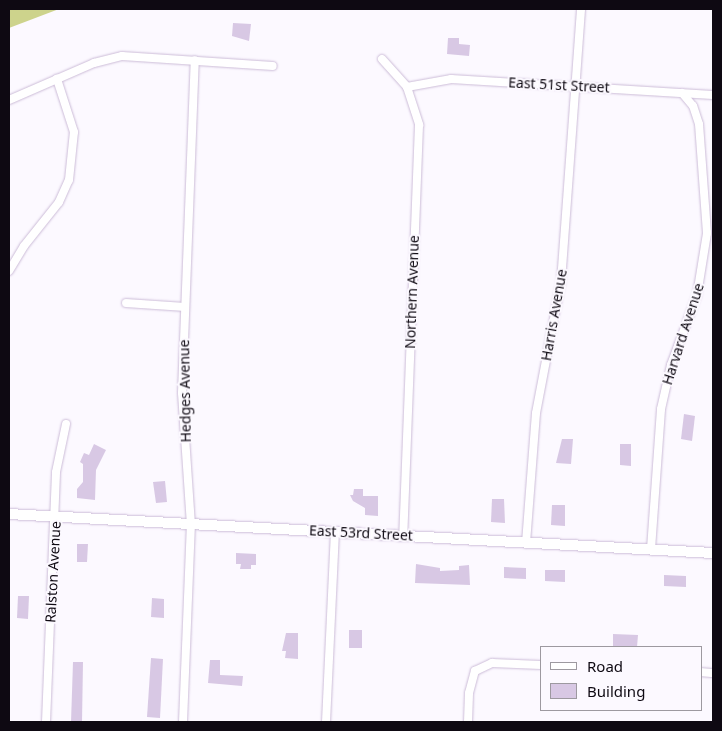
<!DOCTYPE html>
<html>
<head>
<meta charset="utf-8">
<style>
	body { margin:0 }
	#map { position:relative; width:722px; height:731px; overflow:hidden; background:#fcf9ff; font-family:"Noto Sans",sans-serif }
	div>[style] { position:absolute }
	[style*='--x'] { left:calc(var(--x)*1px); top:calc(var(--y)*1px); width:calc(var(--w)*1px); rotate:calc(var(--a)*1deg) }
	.green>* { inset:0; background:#cdd38c }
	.building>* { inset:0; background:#d8c8e4 }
	.roads { filter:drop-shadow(0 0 1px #ccbcd8) drop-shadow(0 0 1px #ccbcd8) }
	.street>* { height:8px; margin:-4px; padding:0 4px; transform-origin:4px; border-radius:4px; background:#fff }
	.secondary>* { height:10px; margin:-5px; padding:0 5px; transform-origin:5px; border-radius:5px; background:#fff }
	span { translate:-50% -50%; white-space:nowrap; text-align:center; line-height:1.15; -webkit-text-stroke:4px #fcf9ff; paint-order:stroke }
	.street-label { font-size:14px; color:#0e0912 }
	.frame { position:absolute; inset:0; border:10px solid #0e0912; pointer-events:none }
	.legend { position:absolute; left:540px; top:646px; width:162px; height:65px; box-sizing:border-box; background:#fcf9ff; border:1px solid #9d99a0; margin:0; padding:6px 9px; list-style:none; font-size:15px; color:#0e0912 }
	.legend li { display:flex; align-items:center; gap:10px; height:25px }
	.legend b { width:25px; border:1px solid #9d99a0 }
</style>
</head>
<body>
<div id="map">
	<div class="green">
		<i style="clip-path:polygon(9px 9px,59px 9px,9px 28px)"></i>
	</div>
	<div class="building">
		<i style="clip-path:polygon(233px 23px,251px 24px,249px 41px,232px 36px)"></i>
		<i style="clip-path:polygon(448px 38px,459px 38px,459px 44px,470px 45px,469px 56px,447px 54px)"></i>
		<i style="clip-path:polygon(684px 414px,695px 416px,692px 441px,681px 439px)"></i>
		<i style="clip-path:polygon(562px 439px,573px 439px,571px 464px,556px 463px)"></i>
		<i style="clip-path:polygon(94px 444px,106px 450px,96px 470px,95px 500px,77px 498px,77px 489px,83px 482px,83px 464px,80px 462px,84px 453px,89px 455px)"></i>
		<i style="clip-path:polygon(620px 444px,631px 444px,631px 466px,620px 465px)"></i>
		<i style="clip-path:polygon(165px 481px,167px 502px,156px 503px,153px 482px)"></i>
		<i style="clip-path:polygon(354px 489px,363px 489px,363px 496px,378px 496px,378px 516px,365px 515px,365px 508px,353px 501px,350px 495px,353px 495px)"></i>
		<i style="clip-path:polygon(492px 499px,504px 499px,505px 523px,491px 522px)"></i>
		<i style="clip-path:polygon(552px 505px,565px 505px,565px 526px,551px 525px)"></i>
		<i style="clip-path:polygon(77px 544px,88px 544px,87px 562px,77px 562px)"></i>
		<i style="clip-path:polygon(236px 553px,256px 554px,256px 565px,251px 565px,251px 569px,240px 569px,241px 564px,236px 564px)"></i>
		<i style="clip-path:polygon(416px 564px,440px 568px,440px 571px,459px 570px,459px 566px,469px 565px,470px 585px,415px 583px)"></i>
		<i style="clip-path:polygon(504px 567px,526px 568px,526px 579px,504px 578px)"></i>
		<i style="clip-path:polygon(545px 570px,565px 570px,565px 582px,545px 581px)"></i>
		<i style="clip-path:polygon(664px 575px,686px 576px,686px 587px,664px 586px)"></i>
		<i style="clip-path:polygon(18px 596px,29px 596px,28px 619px,17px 618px)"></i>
		<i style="clip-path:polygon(152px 598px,164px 599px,164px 618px,151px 617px)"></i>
		<i style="clip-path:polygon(349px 630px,362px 630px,362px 648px,349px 648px)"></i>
		<i style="clip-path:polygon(286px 633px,298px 633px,298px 659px,285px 658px,286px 651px,282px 651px)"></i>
		<i style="clip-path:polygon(613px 634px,638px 635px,637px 647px,613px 646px)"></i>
		<i style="clip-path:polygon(151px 658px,163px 659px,160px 718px,147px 717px)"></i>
		<i style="clip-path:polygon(210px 660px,220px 660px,220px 675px,243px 676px,242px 686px,208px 683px)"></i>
		<i style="clip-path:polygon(73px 662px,83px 662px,82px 722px,71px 722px)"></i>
	</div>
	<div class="roads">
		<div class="street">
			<i style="--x:382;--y:59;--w:38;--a:48"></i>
			<i style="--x:407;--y:87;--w:40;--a:72"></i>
			<i style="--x:419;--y:125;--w:411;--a:92.2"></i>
			<i style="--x:407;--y:87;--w:45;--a:-10.3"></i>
			<i style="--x:451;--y:79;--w:262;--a:3.5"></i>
			<i style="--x:9;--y:100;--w:93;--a:-23.5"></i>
			<i style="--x:94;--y:63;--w:29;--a:-14"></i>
			<i style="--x:122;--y:56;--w:151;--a:3.8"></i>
			<i style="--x:9;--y:271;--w:29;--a:-59"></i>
			<i style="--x:24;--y:246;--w:56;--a:-51.5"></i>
			<i style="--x:59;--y:202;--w:24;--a:-66"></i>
			<i style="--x:69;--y:180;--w:48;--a:-84.1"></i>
			<i style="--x:74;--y:132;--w:56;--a:-107.8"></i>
			<i style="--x:126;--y:303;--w:59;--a:3.9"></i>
			<i style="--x:526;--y:543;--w:130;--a:-85.6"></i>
			<i style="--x:536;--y:413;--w:133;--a:-79.2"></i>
			<i style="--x:561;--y:282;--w:274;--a:-85.8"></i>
			<i style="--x:651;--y:549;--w:140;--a:-85.9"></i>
			<i style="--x:661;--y:409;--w:45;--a:-77.2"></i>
			<i style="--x:671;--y:365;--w:75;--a:-69.6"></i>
			<i style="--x:697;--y:295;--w:63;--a:-80.8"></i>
			<i style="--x:707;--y:233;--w:109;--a:-94.2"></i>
			<i style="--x:699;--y:124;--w:19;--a:-108"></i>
			<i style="--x:693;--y:106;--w:17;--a:-130"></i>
			<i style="--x:701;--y:672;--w:12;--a:5"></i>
			<i style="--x:46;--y:722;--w:250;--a:-87.7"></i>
			<i style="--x:56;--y:472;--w:49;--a:-78.2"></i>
			<i style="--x:183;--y:722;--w:197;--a:-87.7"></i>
			<i style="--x:191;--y:525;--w:132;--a:-93.9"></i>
			<i style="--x:182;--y:393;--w:333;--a:-87.8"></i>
			<i style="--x:326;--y:722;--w:190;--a:-87.3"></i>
			<i style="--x:468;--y:722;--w:29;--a:-88"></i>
			<i style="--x:469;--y:693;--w:23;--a:-75"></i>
			<i style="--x:475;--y:671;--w:19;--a:-25"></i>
			<i style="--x:492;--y:663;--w:49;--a:2.3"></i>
		</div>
		<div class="secondary">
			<i style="--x:9;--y:514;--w:705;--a:3.17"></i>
		</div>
	</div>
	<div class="street-label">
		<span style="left:559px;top:85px;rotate:3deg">East 51st Street</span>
		<span style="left:412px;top:292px;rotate:-88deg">Northern Avenue</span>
		<span style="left:554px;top:315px;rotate:-80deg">Harris Avenue</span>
		<span style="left:683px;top:334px;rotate:-72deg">Harvard Avenue</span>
		<span style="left:185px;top:391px;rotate:-91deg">Hedges Avenue</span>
		<span style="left:361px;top:533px;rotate:3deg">East 53rd Street</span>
		<span style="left:53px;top:572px;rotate:-87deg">Ralston Avenue</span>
	</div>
	<div class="frame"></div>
	<ul class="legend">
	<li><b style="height:6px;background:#fff"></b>Road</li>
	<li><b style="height:14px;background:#d8c8e4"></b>Building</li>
	</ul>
</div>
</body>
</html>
